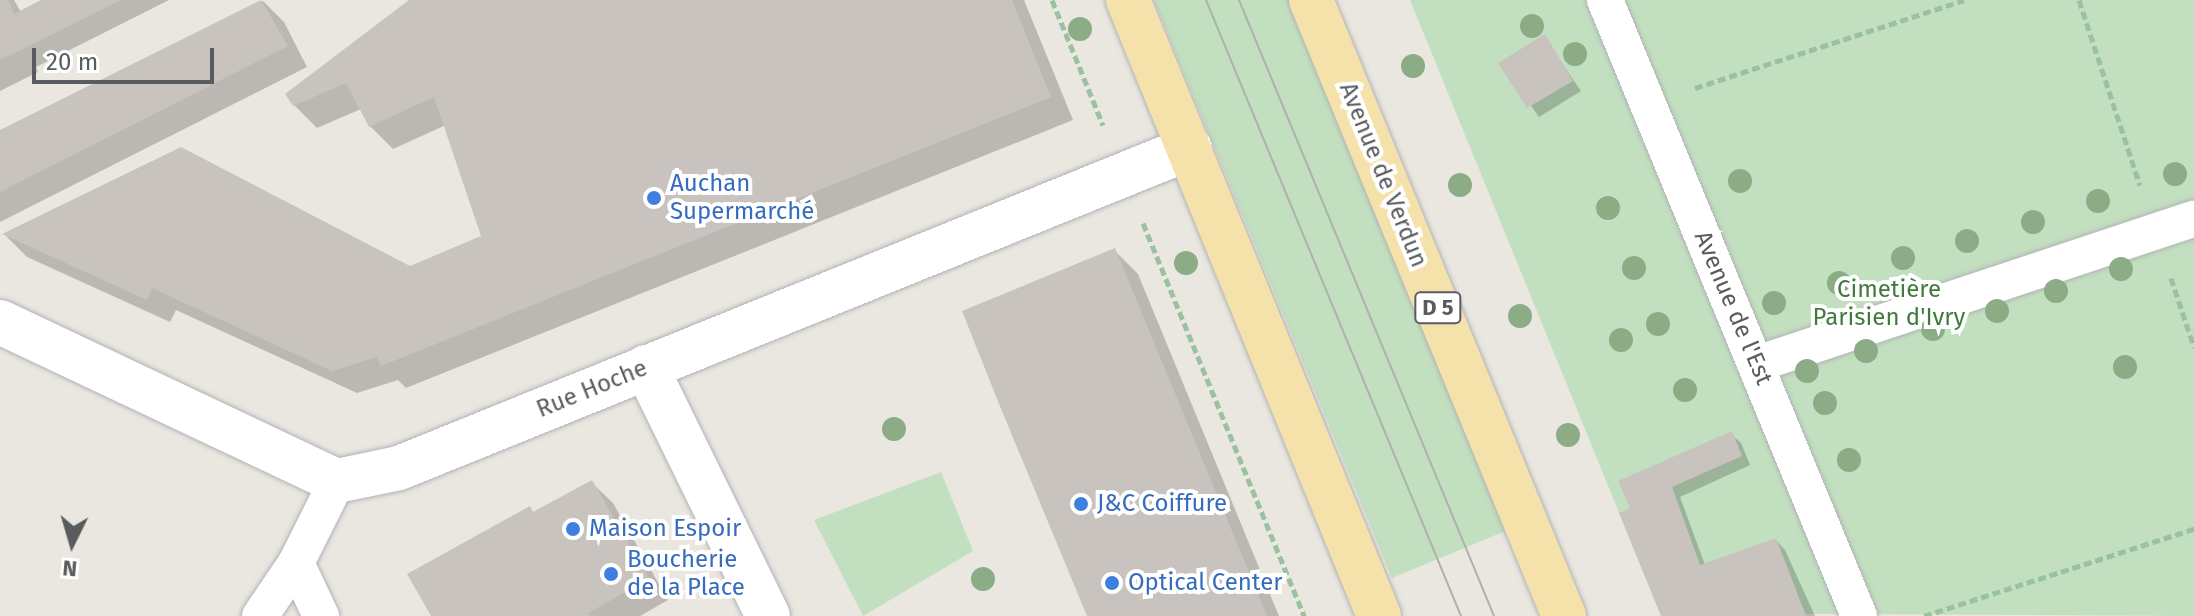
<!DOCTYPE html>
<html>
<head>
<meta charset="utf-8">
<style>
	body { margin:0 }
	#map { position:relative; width:2194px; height:616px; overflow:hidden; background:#eae7e0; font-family:"Fira Sans",sans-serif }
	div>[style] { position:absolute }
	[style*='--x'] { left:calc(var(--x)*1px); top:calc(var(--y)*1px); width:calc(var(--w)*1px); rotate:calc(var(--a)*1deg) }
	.green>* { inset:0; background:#c2e0bf }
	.shadow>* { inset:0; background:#0003 }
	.building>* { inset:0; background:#c8c3bf }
	.path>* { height:5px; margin-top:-2.5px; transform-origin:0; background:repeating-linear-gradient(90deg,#9ac2a1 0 8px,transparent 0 12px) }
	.roads { filter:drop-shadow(0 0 2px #b1b3b7) drop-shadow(0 0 2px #b1b3b7) }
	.lane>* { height:36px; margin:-18px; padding:0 18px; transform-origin:18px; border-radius:18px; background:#fff }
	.street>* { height:44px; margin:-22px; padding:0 22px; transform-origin:22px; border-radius:22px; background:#fff }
	.primary>* { height:44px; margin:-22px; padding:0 22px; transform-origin:22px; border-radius:22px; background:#f5e1aa }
	.tram>* { height:2px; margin:-1px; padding:0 1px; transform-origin:1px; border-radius:1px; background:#afb0b0 }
	.trees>* { width:24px; height:24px; margin:-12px; border-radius:50%; background:#8cac86 }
	.dots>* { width:22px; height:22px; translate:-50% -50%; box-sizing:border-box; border:4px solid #fff; border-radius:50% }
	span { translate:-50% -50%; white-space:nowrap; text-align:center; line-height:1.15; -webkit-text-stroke:8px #fff; paint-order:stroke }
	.shield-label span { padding:2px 6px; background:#fff; border:2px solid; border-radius:6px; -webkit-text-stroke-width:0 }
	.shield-label { font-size:22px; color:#595c5f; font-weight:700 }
	.street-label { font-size:24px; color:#595c5f }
	.shop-label { font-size:24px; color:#366cbe }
	.left { translate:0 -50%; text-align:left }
	.park-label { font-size:24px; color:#407b3c }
	.north { position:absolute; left:32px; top:504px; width:80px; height:80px; -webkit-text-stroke:6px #fff; paint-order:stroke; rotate:185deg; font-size:22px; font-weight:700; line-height:32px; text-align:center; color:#595c5f }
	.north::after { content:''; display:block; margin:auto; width:28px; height:36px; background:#595c5f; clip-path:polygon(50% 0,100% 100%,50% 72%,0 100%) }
	.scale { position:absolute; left:32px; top:48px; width:182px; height:36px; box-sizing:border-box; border:4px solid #595c5f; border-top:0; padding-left:10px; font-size:24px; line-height:28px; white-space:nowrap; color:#595c5f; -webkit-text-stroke:6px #fff; paint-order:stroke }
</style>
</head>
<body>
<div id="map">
	<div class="green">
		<i style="clip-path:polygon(1154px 0,1292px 0,1510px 529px,1392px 578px)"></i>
		<i style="clip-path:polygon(1410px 0,2194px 0,2194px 616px,1660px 613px)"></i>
		<i style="clip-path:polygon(941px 472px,973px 551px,863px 616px,814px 520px)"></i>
	</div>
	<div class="shadow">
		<i style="clip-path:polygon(0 0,14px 0,21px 12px,45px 0,169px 0,36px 67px,38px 72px,0 91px)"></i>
		<i style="clip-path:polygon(413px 0,1024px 0,1073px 120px,406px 388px,398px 380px,357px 393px,176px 310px,170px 322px,27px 257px,5px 235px,410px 268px,483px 238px,446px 125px,393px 149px,370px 126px,361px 109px,317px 128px,294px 105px)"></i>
		<i style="clip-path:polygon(263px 1px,284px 22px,307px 67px,0 222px,0 132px)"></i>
		<i style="clip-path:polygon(1544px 37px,1581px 91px,1539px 117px,1501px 64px)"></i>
		<i style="clip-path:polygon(1115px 251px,1138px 274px,1279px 616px,1089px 616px)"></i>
		<i style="clip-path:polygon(1731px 434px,1741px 443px,1750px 465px,1680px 497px,1705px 565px,1776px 540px,1785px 550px,1815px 616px,1663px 616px,1633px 509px)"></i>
		<i style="clip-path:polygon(592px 483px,613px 503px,668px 600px,640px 616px,434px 616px,534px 514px)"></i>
	</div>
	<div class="building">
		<i style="clip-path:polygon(0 0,8px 0,14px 14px,41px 0,121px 0,0 60px)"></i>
		<i style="clip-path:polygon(261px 0,288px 46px,0 192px,0 130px)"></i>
		<i style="clip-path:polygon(409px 0,1012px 0,1051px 97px,381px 366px,377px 357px,332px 371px,152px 288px,147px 300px,2px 234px,181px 147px,410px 266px,481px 236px,434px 97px,369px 127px,346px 83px,293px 106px,285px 94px)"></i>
		<i style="clip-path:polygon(1545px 34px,1573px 81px,1527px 108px,1498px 63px)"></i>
		<i style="clip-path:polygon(1115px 248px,1267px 616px,1087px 616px,997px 399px,962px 311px)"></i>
		<i style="clip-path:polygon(1732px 431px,1742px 456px,1672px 487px,1700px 565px,1776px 538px,1806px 616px,1661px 616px,1619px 513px,1630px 508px,1618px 481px)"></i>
		<i style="clip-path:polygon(592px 480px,649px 579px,588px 613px,590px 616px,431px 616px,407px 574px,530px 506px,533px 512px)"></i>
	</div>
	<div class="path">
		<i style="--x:1052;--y:0;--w:135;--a:67.8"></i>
		<i style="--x:2079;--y:0;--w:195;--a:71.8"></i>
		<i style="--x:1695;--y:88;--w:283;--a:-18.1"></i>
		<i style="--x:1143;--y:223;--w:425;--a:67.7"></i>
		<i style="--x:2171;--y:278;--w:73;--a:71.6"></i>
		<i style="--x:1924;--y:616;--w:284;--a:-17.9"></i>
	</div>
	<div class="roads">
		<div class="lane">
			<i style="--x:1605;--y:0;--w:666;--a:67.59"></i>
			<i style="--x:1757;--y:364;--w:460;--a:-18.4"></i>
			<i style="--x:296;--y:563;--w:59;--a:64.7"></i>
			<i style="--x:260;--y:616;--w:64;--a:-55.8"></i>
			<i style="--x:296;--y:563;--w:92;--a:-63.4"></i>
		</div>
		<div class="street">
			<i style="--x:0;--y:322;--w:373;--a:25.3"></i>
			<i style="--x:337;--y:481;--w:63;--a:-11.8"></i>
			<i style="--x:399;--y:468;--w:853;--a:-22.03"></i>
			<i style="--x:646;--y:367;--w:277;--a:63.9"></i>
		</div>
		<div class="primary">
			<i style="--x:1128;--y:0;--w:665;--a:67.83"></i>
			<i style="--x:1311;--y:0;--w:666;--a:67.67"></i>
		</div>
	</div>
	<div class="tram">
		<i style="--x:1206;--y:0;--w:667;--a:67.51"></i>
		<i style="--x:1239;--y:0;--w:667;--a:67.51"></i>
	</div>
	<div class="trees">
		<i style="left:1532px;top:26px"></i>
		<i style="left:1080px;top:29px"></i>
		<i style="left:1575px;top:54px"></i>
		<i style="left:1413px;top:66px"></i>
		<i style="left:2175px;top:174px"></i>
		<i style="left:1740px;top:181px"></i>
		<i style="left:1460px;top:185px"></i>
		<i style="left:2098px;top:201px"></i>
		<i style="left:1608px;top:208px"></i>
		<i style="left:2033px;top:222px"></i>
		<i style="left:1967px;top:241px"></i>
		<i style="left:1903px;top:258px"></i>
		<i style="left:1186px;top:263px"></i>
		<i style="left:1634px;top:268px"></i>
		<i style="left:2121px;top:269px"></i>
		<i style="left:1839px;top:283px"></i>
		<i style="left:2056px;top:291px"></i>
		<i style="left:1774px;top:303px"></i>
		<i style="left:1997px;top:311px"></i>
		<i style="left:1520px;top:316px"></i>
		<i style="left:1658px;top:324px"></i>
		<i style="left:1933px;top:329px"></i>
		<i style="left:1621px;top:340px"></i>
		<i style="left:1866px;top:351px"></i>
		<i style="left:2125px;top:367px"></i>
		<i style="left:1807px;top:371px"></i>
		<i style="left:1685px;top:390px"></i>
		<i style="left:1825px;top:403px"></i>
		<i style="left:894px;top:429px"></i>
		<i style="left:1568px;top:435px"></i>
		<i style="left:1849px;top:460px"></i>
		<i style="left:983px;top:579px"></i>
	</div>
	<div class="dots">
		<i style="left:654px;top:198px;background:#3f7fe0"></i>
		<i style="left:1081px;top:504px;background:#3f7fe0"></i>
		<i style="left:573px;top:529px;background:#3f7fe0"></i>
		<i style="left:611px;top:574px;background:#3f7fe0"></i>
		<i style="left:1112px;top:583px;background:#3f7fe0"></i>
	</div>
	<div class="shield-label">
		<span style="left:1438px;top:308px">D 5</span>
	</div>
	<div class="street-label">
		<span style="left:1383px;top:175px;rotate:68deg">Avenue de Verdun</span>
		<span style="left:1733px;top:308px;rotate:67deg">Avenue de l'Est</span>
		<span style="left:592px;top:389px;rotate:-22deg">Rue Hoche</span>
	</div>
	<div class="shop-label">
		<span class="left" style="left:670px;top:198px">Auchan<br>Supermarché</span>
		<span class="left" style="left:1097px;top:504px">J&amp;C Coiffure</span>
		<span class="left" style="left:589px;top:529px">Maison Espoir</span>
		<span class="left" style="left:627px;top:574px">Boucherie<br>de la Place</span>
		<span class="left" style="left:1128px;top:583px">Optical Center</span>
	</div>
	<div class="park-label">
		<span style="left:1889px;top:304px">Cimetière<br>Parisien d'Ivry</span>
	</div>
	<div class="north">N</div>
	<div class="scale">20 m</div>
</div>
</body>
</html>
